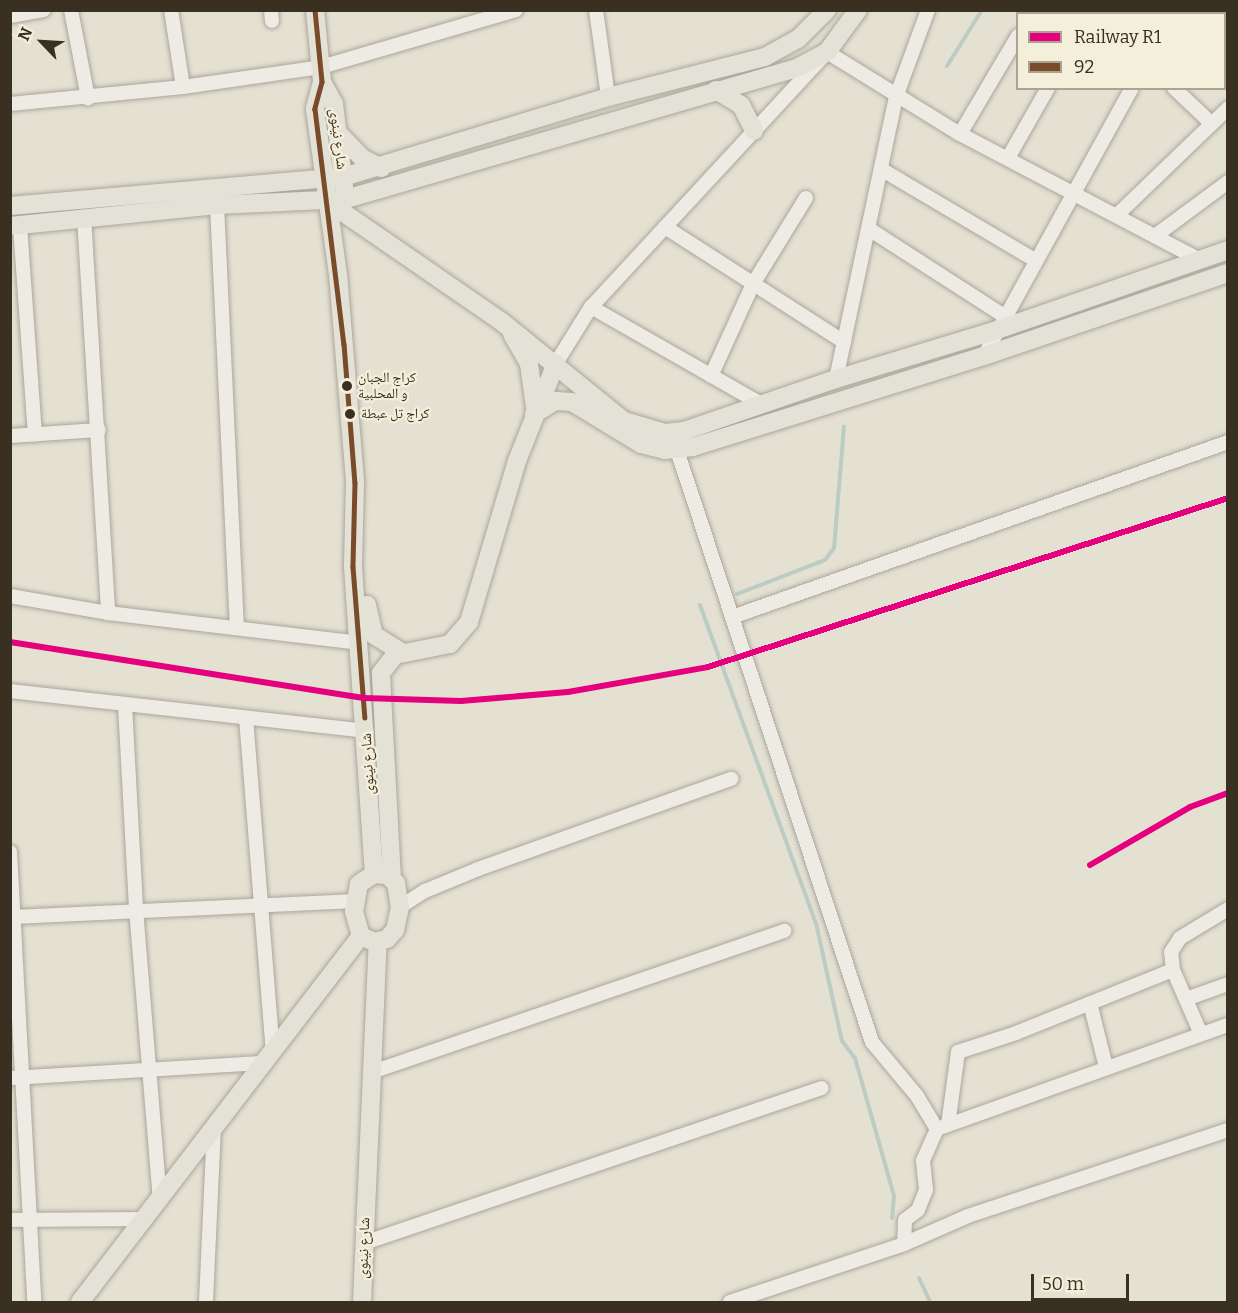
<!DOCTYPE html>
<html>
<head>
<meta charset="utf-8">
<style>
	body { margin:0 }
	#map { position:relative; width:1238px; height:1313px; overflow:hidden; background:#e4e1d3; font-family:Bitter,"Noto Naskh Arabic",serif }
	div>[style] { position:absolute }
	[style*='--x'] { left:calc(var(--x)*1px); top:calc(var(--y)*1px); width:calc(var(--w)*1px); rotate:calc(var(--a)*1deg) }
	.stream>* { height:4px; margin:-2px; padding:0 2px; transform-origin:2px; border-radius:2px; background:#bccbc4 }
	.roads { filter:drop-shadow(0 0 2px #aaa69b) drop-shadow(0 0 2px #aaa69b) }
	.minor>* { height:14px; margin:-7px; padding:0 7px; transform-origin:7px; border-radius:7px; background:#edebe3 }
	.major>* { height:18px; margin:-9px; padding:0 9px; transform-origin:9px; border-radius:9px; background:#e4e2d6 }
	.bus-1>* { height:4.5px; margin:-2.25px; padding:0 2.25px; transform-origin:2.25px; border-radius:2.25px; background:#7a4b2a }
	.rail-1>* { height:6px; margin:-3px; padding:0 3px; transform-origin:3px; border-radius:3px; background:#e5007d }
	.dots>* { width:16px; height:16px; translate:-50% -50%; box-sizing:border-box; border:3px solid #f4efda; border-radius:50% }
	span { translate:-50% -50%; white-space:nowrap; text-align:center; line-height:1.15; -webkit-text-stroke:4.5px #f4efda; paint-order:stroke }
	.bus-label { font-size:14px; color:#3a3022 }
	.left { translate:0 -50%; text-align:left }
	.street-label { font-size:15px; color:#3a3022 }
	.frame { position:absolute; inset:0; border:12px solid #3a3022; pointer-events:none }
	.legend { position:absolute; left:1016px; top:12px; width:210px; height:78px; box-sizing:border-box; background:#f4efda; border:2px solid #aaa390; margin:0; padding:8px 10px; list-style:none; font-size:18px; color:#3a3022 }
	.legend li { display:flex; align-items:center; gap:12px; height:30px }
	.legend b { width:30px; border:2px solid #aaa390 }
	.north { position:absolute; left:12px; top:12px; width:60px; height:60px; -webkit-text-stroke:4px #f4efda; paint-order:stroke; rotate:295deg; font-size:16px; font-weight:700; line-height:24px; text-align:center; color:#3a3022 }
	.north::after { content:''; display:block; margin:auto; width:21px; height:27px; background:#3a3022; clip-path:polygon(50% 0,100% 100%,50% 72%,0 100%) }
	.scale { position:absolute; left:1031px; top:1274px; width:98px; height:27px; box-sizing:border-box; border:3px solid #3a3022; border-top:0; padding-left:8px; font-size:18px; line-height:21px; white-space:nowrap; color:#3a3022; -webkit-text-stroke:4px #f4efda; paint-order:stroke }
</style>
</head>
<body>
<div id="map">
	<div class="stream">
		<i style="--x:947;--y:66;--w:66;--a:-58"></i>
		<i style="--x:737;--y:594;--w:94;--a:-21.1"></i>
		<i style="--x:825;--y:560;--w:15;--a:-53"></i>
		<i style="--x:834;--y:548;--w:122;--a:-85.3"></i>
		<i style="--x:700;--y:605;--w:338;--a:70"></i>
		<i style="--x:816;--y:923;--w:121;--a:77.6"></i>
		<i style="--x:842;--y:1041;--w:21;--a:53"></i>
		<i style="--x:855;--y:1058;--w:143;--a:74.2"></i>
		<i style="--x:894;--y:1196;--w:22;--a:95"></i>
		<i style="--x:919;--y:1278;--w:26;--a:65"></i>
	</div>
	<div class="roads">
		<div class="minor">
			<i style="--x:71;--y:10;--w:90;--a:79.1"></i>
			<i style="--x:171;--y:10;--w:78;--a:81.1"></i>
			<i style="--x:271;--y:10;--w:11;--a:85"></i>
			<i style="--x:596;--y:10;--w:88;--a:82.1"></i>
			<i style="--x:1162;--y:10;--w:5;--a:53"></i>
			<i style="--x:1031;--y:14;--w:4;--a:-63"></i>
			<i style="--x:1090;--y:14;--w:4;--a:-63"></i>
			<i style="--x:10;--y:16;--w:34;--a:-10"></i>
			<i style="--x:1174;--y:88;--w:51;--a:43.4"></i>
			<i style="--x:10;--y:104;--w:174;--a:-5.6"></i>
			<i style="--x:183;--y:87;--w:139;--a:-8.2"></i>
			<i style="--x:321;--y:67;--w:203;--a:-16.3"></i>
			<i style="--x:960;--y:134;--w:114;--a:-59.4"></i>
			<i style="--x:1008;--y:158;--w:81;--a:-60.3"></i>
			<i style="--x:881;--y:169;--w:179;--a:30.6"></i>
			<i style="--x:217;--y:205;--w:422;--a:87.3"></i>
			<i style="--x:1117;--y:215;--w:154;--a:-43.9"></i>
			<i style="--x:84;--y:217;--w:397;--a:86.5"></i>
			<i style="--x:20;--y:226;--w:209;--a:85.9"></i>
			<i style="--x:665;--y:227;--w:213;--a:32.7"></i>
			<i style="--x:869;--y:229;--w:161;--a:32.8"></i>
			<i style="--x:1155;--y:236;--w:91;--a:-36.5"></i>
			<i style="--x:591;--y:307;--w:198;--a:29.7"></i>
			<i style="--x:984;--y:356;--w:306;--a:-61.1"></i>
			<i style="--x:556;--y:363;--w:66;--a:-58"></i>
			<i style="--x:591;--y:307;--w:347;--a:-47.2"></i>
			<i style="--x:827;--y:52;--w:156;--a:31.7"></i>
			<i style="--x:960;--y:134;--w:271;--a:27.7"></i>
			<i style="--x:711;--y:376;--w:101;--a:-65.5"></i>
			<i style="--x:753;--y:284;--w:101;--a:-58.4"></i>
			<i style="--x:836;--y:379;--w:288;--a:-78"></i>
			<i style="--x:896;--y:97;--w:93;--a:-69.8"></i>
			<i style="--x:10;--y:436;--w:89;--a:-3.9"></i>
			<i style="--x:677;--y:450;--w:623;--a:71.77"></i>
			<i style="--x:872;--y:1042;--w:70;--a:50.2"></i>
			<i style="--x:917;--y:1096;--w:39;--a:59"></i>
			<i style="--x:937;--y:1129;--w:35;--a:114"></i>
			<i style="--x:923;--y:1161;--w:29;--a:84"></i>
			<i style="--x:926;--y:1190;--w:22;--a:112"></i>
			<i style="--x:918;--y:1210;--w:16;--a:142"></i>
			<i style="--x:905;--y:1220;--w:24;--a:92"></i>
			<i style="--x:10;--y:596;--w:99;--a:9.8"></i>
			<i style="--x:108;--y:613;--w:254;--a:6.8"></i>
			<i style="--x:732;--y:617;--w:526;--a:-19.43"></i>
			<i style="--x:10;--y:691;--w:359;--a:6.4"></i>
			<i style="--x:125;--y:705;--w:204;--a:86.9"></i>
			<i style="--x:136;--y:909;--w:290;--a:85.3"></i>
			<i style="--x:246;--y:718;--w:333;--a:85.4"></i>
			<i style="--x:10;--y:852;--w:451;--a:86.9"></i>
			<i style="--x:400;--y:907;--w:30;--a:-33"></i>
			<i style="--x:425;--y:891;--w:57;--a:-22.5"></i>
			<i style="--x:478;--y:869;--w:269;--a:-19.6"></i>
			<i style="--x:15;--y:917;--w:340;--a:-2.7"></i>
			<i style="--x:1186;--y:999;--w:45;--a:-19.7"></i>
			<i style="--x:1090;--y:1003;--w:66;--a:76"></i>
			<i style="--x:1201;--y:1034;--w:70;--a:-113.6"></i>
			<i style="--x:1173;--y:970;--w:18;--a:-96"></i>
			<i style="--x:1171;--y:952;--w:17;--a:-57"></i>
			<i style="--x:1180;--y:938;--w:56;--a:-31.1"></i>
			<i style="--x:372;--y:1072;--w:436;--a:-18.9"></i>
			<i style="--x:10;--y:1078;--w:253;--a:-3.4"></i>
			<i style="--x:948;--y:1125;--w:74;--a:-82.2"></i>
			<i style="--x:958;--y:1052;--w:61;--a:-18.1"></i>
			<i style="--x:1016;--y:1033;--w:169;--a:-21.9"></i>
			<i style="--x:937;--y:1129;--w:309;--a:-19.7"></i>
			<i style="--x:10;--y:1220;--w:133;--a:-0.4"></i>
			<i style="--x:364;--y:1243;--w:483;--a:-18.7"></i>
			<i style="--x:206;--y:1302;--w:175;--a:-87.4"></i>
			<i style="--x:730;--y:1302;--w:183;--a:-18.4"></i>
			<i style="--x:904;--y:1244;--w:70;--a:-23.6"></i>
			<i style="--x:968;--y:1216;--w:274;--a:-18.3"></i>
		</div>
		<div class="major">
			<i style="--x:315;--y:10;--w:72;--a:84.4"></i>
			<i style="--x:322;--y:82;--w:28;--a:105"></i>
			<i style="--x:315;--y:109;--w:167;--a:82.1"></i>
			<i style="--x:338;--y:274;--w:210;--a:85.3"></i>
			<i style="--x:355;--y:483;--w:84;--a:91.4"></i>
			<i style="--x:353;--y:567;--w:308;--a:86.1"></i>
			<i style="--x:322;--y:82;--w:25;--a:61"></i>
			<i style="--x:334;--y:104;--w:84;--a:83.1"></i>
			<i style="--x:716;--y:90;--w:29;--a:31"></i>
			<i style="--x:741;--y:105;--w:29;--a:63"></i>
			<i style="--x:339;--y:134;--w:33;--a:46"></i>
			<i style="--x:362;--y:158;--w:22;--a:27"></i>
			<i style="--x:328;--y:202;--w:211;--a:34.6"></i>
			<i style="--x:502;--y:322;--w:157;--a:39.1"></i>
			<i style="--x:624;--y:421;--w:43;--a:16.3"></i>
			<i style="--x:665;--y:433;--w:19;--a:-6"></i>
			<i style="--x:684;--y:431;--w:161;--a:-18.9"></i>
			<i style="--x:836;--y:379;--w:168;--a:-16.9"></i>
			<i style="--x:997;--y:330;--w:244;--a:-19.1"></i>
			<i style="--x:10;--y:206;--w:334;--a:-5"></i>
			<i style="--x:343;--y:177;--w:277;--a:-16.8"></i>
			<i style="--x:608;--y:97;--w:162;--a:-14.3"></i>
			<i style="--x:765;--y:57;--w:38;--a:-29"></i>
			<i style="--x:798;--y:39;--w:41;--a:-45"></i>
			<i style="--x:10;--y:226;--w:208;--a:-5.8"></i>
			<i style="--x:217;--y:205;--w:129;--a:-2.7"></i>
			<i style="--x:346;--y:199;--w:470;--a:-16.2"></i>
			<i style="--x:797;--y:68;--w:34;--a:-28"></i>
			<i style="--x:827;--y:52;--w:52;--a:-53.6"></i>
			<i style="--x:512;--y:334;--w:34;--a:60"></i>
			<i style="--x:529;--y:364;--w:43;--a:82.1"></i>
			<i style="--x:534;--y:414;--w:25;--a:-32"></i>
			<i style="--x:555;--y:401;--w:17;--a:3"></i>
			<i style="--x:572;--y:402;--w:81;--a:31.3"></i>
			<i style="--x:641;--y:444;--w:25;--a:14"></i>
			<i style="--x:665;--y:450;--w:28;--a:-6"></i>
			<i style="--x:693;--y:447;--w:305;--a:-17.4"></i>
			<i style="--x:984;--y:356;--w:258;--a:-18.8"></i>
			<i style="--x:367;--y:605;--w:31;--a:77"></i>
			<i style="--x:374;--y:635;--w:34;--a:32"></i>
			<i style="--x:374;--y:874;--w:13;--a:4"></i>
			<i style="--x:387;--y:875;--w:12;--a:42"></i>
			<i style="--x:396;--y:883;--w:24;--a:81"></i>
			<i style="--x:400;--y:907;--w:24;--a:102"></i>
			<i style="--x:395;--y:930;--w:12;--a:132"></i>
			<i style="--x:387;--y:939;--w:13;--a:167"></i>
			<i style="--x:374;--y:942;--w:14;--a:-155"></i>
			<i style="--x:361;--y:936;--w:25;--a:-106"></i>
			<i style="--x:354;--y:912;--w:28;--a:-80"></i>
			<i style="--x:359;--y:884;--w:18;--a:-34"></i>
			<i style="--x:392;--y:879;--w:206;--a:-93.1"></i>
			<i style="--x:381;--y:673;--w:23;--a:-52"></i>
			<i style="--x:395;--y:655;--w:56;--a:-11.3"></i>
			<i style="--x:450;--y:644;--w:29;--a:-49"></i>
			<i style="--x:469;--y:622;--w:168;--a:-73.4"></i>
			<i style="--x:517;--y:461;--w:105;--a:-68.3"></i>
			<i style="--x:80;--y:1302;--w:461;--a:-52.5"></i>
			<i style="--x:362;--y:1302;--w:360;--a:-87.5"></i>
		</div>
	</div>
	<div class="bus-1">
		<i style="--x:315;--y:10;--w:72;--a:84.4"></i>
		<i style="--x:322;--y:82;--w:28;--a:105"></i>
		<i style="--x:315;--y:109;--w:237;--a:83"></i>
		<i style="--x:344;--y:344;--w:139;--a:85.5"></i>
		<i style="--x:355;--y:483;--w:84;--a:91.4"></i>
		<i style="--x:353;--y:567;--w:151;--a:85.5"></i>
	</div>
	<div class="rail-1">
		<i style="--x:10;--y:642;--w:358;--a:9"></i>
		<i style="--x:364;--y:698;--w:97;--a:1.8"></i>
		<i style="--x:461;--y:701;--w:107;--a:-4.8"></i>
		<i style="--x:568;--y:692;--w:142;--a:-10.1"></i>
		<i style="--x:708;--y:667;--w:547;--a:-18"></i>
		<i style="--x:1090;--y:865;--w:116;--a:-30.1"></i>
		<i style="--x:1190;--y:807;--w:40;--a:-20.2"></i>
	</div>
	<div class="dots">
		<i style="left:347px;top:386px;background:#3a3022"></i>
		<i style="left:350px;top:414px;background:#3a3022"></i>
	</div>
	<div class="bus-label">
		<span class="left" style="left:358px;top:386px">كراج الجبان<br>و المحلبية</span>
		<span class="left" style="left:361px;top:414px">كراج تل عبطة</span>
	</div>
	<div class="street-label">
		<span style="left:338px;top:139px;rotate:83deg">شارع نينوى</span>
		<span style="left:368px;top:764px;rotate:-93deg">شارع نينوى</span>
		<span style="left:364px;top:1248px;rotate:-88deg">شارع نينوى</span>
	</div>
	<div class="frame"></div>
	<ul class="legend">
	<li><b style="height:8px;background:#e5007d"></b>Railway R1</li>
	<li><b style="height:8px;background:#7a4b2a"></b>92</li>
	</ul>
	<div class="north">N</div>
	<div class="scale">50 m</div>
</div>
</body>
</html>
